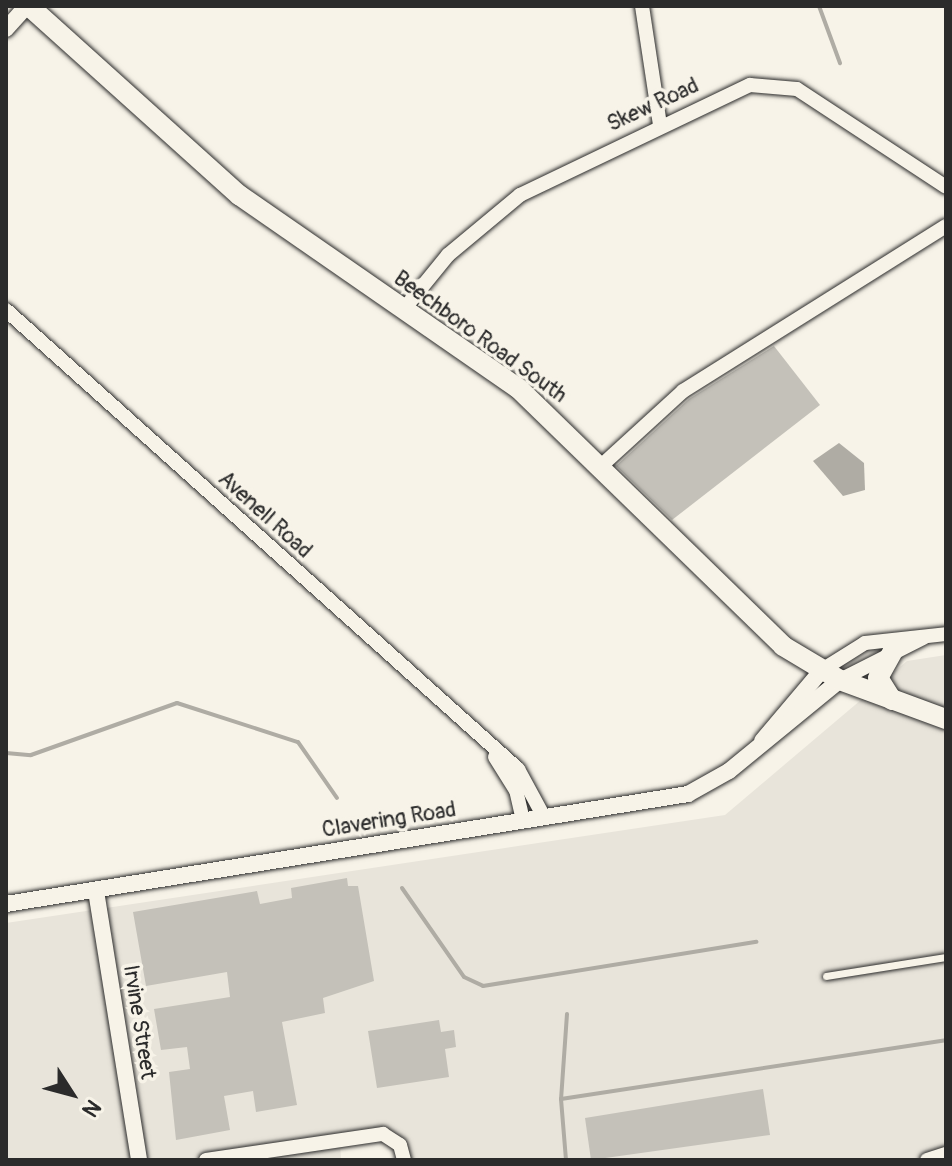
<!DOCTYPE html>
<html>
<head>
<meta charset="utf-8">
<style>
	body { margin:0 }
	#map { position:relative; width:952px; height:1166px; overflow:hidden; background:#f7f3e8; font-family:Pangolin,sans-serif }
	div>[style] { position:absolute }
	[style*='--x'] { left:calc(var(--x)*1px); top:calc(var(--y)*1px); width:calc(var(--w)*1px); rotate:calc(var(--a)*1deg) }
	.built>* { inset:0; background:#e8e4da }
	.water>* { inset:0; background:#afaca4 }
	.stream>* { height:4px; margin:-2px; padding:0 2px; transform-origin:2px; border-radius:2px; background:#afaca4 }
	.building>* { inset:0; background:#c4c1b9 }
	.roads { filter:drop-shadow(0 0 2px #2b2b2b) drop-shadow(0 0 2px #2b2b2b) }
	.service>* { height:7px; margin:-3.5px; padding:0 3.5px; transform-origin:3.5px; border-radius:3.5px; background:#f7f3e8 }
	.minor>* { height:14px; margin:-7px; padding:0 7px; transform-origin:7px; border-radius:7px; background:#f7f3e8 }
	.tertiary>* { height:16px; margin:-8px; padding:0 8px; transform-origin:8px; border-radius:8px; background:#f7f3e8 }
	.primary>* { height:20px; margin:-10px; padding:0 10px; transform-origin:10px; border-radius:10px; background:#f7f3e8 }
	span { translate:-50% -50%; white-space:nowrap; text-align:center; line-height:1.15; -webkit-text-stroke:7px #f7f3e8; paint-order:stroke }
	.street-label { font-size:22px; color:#2b2b2b }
	.frame { position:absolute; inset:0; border:8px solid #2b2b2b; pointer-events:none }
	.north { position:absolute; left:32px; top:1054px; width:80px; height:80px; -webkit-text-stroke:6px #f7f3e8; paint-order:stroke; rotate:126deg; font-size:22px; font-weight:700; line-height:32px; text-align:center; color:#2b2b2b }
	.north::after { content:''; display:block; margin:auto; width:28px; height:36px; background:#2b2b2b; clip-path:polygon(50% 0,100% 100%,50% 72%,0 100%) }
</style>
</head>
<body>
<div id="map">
	<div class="built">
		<i style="clip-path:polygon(946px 655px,946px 1160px,404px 1160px,382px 1134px,340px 1140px,341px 1160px,6px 1160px,6px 923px,725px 815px,907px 661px)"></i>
	</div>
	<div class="water">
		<i style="clip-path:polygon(839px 443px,864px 463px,865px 490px,843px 496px,813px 461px)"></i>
	</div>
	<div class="stream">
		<i style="--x:819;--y:6;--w:61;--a:69.8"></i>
		<i style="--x:6;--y:753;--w:25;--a:5"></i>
		<i style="--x:31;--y:755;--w:155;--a:-19.6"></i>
		<i style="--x:177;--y:703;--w:127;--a:17.9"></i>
		<i style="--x:298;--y:742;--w:68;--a:55.1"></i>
		<i style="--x:402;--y:888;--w:108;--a:55.1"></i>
		<i style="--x:464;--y:977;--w:21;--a:25"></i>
		<i style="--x:483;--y:986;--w:277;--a:-9.2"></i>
		<i style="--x:567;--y:1014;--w:85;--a:94"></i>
		<i style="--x:561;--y:1099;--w:389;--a:-8.7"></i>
		<i style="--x:561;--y:1099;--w:61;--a:85.3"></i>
	</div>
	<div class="building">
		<i style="clip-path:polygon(774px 346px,820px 405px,672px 520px,616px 466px,689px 399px)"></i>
		<i style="clip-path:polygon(347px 878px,348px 886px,358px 886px,374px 981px,323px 998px,325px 1013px,282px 1022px,297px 1105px,256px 1112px,253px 1091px,224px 1096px,230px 1130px,176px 1140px,169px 1072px,190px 1069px,187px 1047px,161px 1050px,154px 1009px,230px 997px,227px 972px,146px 986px,133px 912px,257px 891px,260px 904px,292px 898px,291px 888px)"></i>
		<i style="clip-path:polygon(439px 1020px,441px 1032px,454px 1030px,456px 1047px,445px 1049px,449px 1077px,377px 1088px,368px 1031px)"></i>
		<i style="clip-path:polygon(763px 1089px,770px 1135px,591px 1160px,585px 1118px)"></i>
	</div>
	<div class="roads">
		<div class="service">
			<i style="--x:826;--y:976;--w:121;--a:-9"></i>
		</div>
		<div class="minor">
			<i style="--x:642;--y:6;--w:120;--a:81.4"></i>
			<i style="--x:404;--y:309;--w:70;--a:-50.8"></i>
			<i style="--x:448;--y:255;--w:94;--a:-39.8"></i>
			<i style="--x:520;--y:195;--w:255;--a:-25.6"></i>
			<i style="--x:750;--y:85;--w:47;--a:4.9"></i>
			<i style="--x:797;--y:89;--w:178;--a:33.3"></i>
			<i style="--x:6;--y:310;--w:688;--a:41.88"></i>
			<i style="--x:518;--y:769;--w:55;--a:61.6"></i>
			<i style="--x:601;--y:466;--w:111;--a:-42.4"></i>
			<i style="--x:683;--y:391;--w:310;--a:-32.1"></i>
			<i style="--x:822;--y:670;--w:51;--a:-32.1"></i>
			<i style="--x:865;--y:643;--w:81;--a:-6.3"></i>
			<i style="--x:840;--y:680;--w:93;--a:-26.8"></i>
			<i style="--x:495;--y:757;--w:39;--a:58"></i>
			<i style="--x:516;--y:790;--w:32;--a:77"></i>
			<i style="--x:206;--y:1160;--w:179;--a:-8.4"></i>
			<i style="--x:383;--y:1134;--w:20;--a:33"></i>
			<i style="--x:400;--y:1145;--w:16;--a:75"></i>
			<i style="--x:927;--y:1160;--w:20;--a:-18"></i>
		</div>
		<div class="tertiary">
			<i style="--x:6;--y:29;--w:31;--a:-48"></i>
			<i style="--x:762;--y:741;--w:93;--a:-49.8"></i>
			<i style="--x:96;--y:891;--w:272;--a:80.9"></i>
			<i style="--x:6;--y:904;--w:691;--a:-9.16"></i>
			<i style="--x:688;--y:794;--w:47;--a:-29.3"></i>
			<i style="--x:729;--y:771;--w:144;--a:-39.3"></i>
		</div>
		<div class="primary">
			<i style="--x:29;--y:6;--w:283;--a:42"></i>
			<i style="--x:239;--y:195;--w:339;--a:34.7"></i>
			<i style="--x:518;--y:388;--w:370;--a:44.2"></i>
			<i style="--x:783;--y:646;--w:66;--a:30.8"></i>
			<i style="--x:840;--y:680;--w:113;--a:20.2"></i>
			<i style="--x:892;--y:700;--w:26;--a:-122"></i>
			<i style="--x:878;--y:678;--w:31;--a:-61"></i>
		</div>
	</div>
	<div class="street-label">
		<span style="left:653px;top:105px;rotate:-25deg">Skew Road</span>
		<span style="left:480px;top:337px;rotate:36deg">Beechboro Road South</span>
		<span style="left:265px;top:515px;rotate:42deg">Avenell Road</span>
		<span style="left:389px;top:820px;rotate:-9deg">Clavering Road</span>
		<span style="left:139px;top:1022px;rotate:81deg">Irvine Street</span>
	</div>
	<div class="frame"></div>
	<div class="north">N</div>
</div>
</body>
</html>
